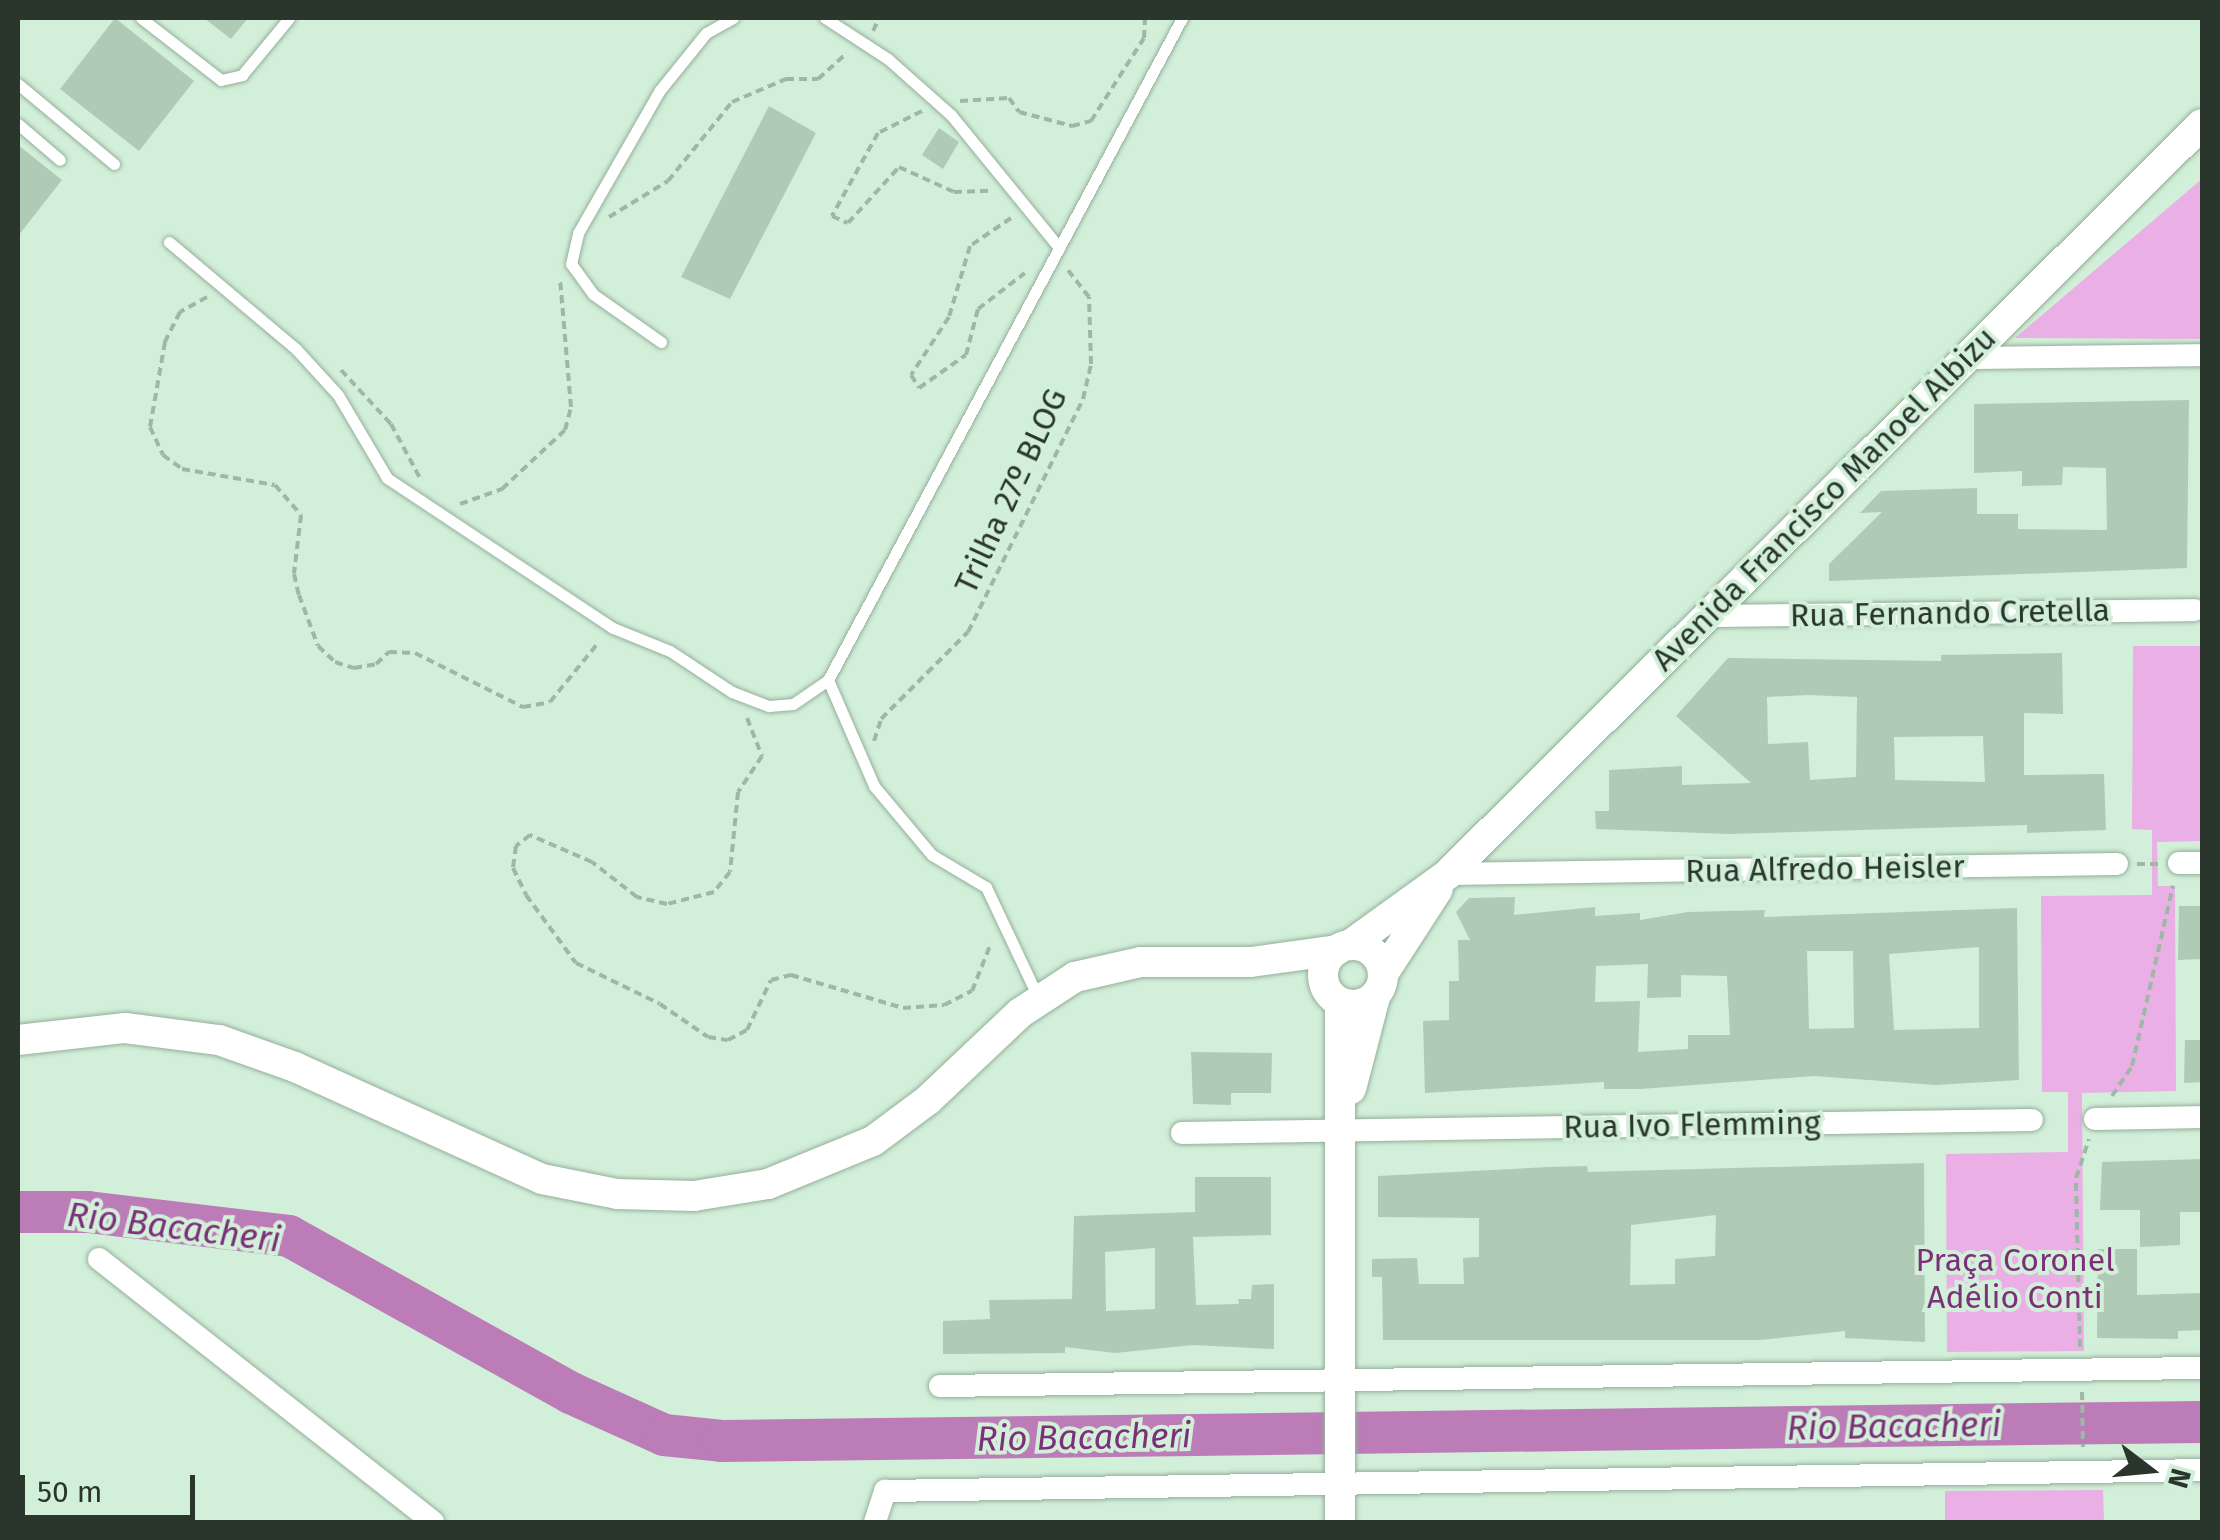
<!DOCTYPE html>
<html>
<head>
<meta charset="utf-8">
<style>
	body { margin:0 }
	#map { position:relative; width:2220px; height:1540px; overflow:hidden; background:#d2efd9; font-family:"Fira Sans",sans-serif }
	div>[style] { position:absolute }
	[style*='--x'] { left:calc(var(--x)*1px); top:calc(var(--y)*1px); width:calc(var(--w)*1px); rotate:calc(var(--a)*1deg) }
	.green>* { inset:0; background:#eab0e6 }
	.river>* { height:42px; margin:-21px; padding:0 21px; transform-origin:21px; border-radius:21px; background:#bb7cb7 }
	.building>* { inset:0; background:#afcbb5 }
	.path>* { height:4px; margin-top:-2px; transform-origin:0; background:repeating-linear-gradient(90deg,#9fb7a5 0 8px,transparent 0 13px) }
	.roads { filter:drop-shadow(0 0 2px #94af9a) drop-shadow(0 0 2px #94af9a) }
	.lane>* { height:11px; margin:-5.5px; padding:0 5.5px; transform-origin:5.5px; border-radius:5.5px; background:#fff }
	.street>* { height:22px; margin:-11px; padding:0 11px; transform-origin:11px; border-radius:11px; background:#fff }
	.secondary>* { height:30px; margin:-15px; padding:0 15px; transform-origin:15px; border-radius:15px; background:#fff }
	.secondary>.ring { margin:-15px; padding:0; box-sizing:content-box; background:none; border:30px solid #fff; border-radius:50% }
	span { translate:-50% -50%; white-space:nowrap; text-align:center; line-height:1.15; -webkit-text-stroke:8px #d2efd9; paint-order:stroke }
	.street-label { font-size:32px; color:#2a352c }
	.park-label { font-size:32px; color:#7c3079 }
	.water-label { font-size:35px; color:#7c3079; font-style:italic }
	.frame { position:absolute; inset:0; border:20px solid #2a352c; pointer-events:none }
	.north { position:absolute; left:2100px; top:1420px; width:100px; height:100px; -webkit-text-stroke:8px #d2efd9; paint-order:stroke; rotate:106deg; font-size:28px; font-weight:700; line-height:40px; text-align:center; color:#2a352c }
	.north::after { content:''; display:block; margin:auto; width:35px; height:45px; background:#2a352c; clip-path:polygon(50% 0,100% 100%,50% 72%,0 100%) }
	.scale { position:absolute; left:20px; top:1475px; width:175px; height:45px; box-sizing:border-box; border:5px solid #2a352c; border-top:0; padding-left:12px; font-size:30px; line-height:35px; white-space:nowrap; color:#2a352c; -webkit-text-stroke:8px #d2efd9; paint-order:stroke }
</style>
</head>
<body>
<div id="map">
	<div class="green">
		<i style="clip-path:polygon(2202px 179px,2202px 339px,2015px 338px)"></i>
		<i style="clip-path:polygon(2133px 646px,2202px 646px,2202px 841px,2157px 842px,2158px 886px,2175px 886px,2176px 1091px,2082px 1093px,2084px 1351px,1947px 1352px,1946px 1154px,2068px 1152px,2068px 1092px,2042px 1092px,2041px 896px,2152px 895px,2152px 830px,2132px 829px)"></i>
		<i style="clip-path:polygon(2103px 1490px,2104px 1522px,1945px 1522px,1945px 1491px)"></i>
	</div>
	<div class="river">
		<i style="--x:18;--y:1212;--w:70;--a:0"></i>
		<i style="--x:88;--y:1212;--w:202;--a:6.8"></i>
		<i style="--x:289;--y:1236;--w:323;--a:29.1"></i>
		<i style="--x:571;--y:1393;--w:102;--a:24.3"></i>
		<i style="--x:664;--y:1435;--w:58;--a:5.9"></i>
		<i style="--x:722;--y:1441;--w:1480;--a:-0.74"></i>
	</div>
	<div class="building">
		<i style="clip-path:polygon(115px 18px,194px 81px,139px 151px,60px 89px)"></i>
		<i style="clip-path:polygon(204px 18px,248px 18px,231px 39px)"></i>
		<i style="clip-path:polygon(769px 106px,816px 133px,730px 299px,681px 277px)"></i>
		<i style="clip-path:polygon(939px 128px,959px 142px,943px 169px,922px 155px)"></i>
		<i style="clip-path:polygon(18px 145px,62px 180px,18px 236px)"></i>
		<i style="clip-path:polygon(2189px 400px,2187px 568px,1829px 581px,1829px 564px,1882px 512px,1860px 513px,1881px 491px,1977px 488px,1977px 514px,2018px 514px,2018px 529px,2107px 530px,2106px 468px,2063px 467px,2062px 485px,2022px 486px,2022px 471px,1974px 473px,1974px 404px)"></i>
		<i style="clip-path:polygon(evenodd,2062px 653px,2063px 714px,2024px 713px,2024px 775px,2104px 774px,2106px 830px,2027px 833px,2027px 825px,1729px 834px,1596px 829px,1595px 811px,1609px 811px,1609px 770px,1682px 766px,1682px 785px,1751px 783px,1676px 716px,1728px 658px,1941px 661px,1941px 655px,2062px 653px,1808px 695px,1857px 697px,1856px 777px,1810px 780px,1808px 742px,1768px 744px,1767px 697px,1808px 695px,2062px 653px,1983px 736px,1985px 782px,1895px 780px,1894px 737px,1983px 736px)"></i>
		<i style="clip-path:polygon(evenodd,1515px 897px,1514px 915px,1595px 907px,1595px 916px,1640px 913px,1640px 920px,1688px 912px,1765px 910px,1764px 917px,2017px 908px,2019px 1080px,1936px 1085px,1814px 1076px,1640px 1089px,1604px 1089px,1604px 1082px,1425px 1093px,1423px 1021px,1449px 1020px,1449px 981px,1459px 981px,1458px 940px,1470px 940px,1456px 912px,1469px 898px,1515px 897px,1979px 947px,1979px 1028px,1894px 1030px,1889px 954px,1979px 947px,1515px 897px,1807px 951px,1853px 951px,1854px 1028px,1809px 1029px,1807px 951px,1515px 897px,1648px 964px,1647px 998px,1681px 997px,1681px 975px,1727px 976px,1730px 1035px,1688px 1035px,1688px 1049px,1638px 1052px,1640px 1001px,1595px 1002px,1596px 966px,1648px 964px)"></i>
		<i style="clip-path:polygon(2179px 906px,2202px 906px,2202px 959px,2178px 960px)"></i>
		<i style="clip-path:polygon(2185px 1040px,2202px 1040px,2202px 1082px,2184px 1083px)"></i>
		<i style="clip-path:polygon(1191px 1052px,1272px 1053px,1271px 1093px,1231px 1093px,1231px 1105px,1193px 1104px)"></i>
		<i style="clip-path:polygon(2202px 1159px,2202px 1212px,2180px 1212px,2180px 1245px,2140px 1247px,2140px 1210px,2100px 1210px,2102px 1162px)"></i>
		<i style="clip-path:polygon(evenodd,1924px 1163px,1925px 1342px,1845px 1338px,1845px 1331px,1760px 1340px,1383px 1340px,1382px 1277px,1372px 1277px,1372px 1259px,1417px 1258px,1419px 1284px,1464px 1284px,1463px 1258px,1479px 1257px,1479px 1218px,1378px 1217px,1378px 1176px,1549px 1167px,1587px 1166px,1588px 1172px,1924px 1163px,1716px 1215px,1715px 1256px,1675px 1259px,1675px 1284px,1630px 1285px,1631px 1225px,1716px 1215px)"></i>
		<i style="clip-path:polygon(evenodd,1195px 1177px,1271px 1177px,1271px 1235px,1193px 1237px,1196px 1305px,1239px 1304px,1238px 1299px,1251px 1299px,1252px 1285px,1274px 1284px,1274px 1349px,1193px 1345px,1115px 1353px,1065px 1347px,1065px 1353px,943px 1354px,943px 1321px,990px 1319px,989px 1300px,1072px 1299px,1074px 1216px,1195px 1212px,1195px 1177px,1155px 1248px,1155px 1309px,1106px 1311px,1105px 1252px,1155px 1248px)"></i>
		<i style="clip-path:polygon(2098px 1249px,2137px 1249px,2137px 1295px,2202px 1293px,2202px 1330px,2178px 1331px,2178px 1339px,2097px 1338px)"></i>
	</div>
	<div class="path">
		<i style="--x:873;--y:31;--w:14;--a:-65"></i>
		<i style="--x:960;--y:101;--w:49;--a:-3.5"></i>
		<i style="--x:1009;--y:98;--w:17;--a:54"></i>
		<i style="--x:1019;--y:112;--w:55;--a:14.8"></i>
		<i style="--x:1072;--y:126;--w:20;--a:-15"></i>
		<i style="--x:1091;--y:121;--w:98;--a:-57.4"></i>
		<i style="--x:1144;--y:38;--w:20;--a:-87"></i>
		<i style="--x:922;--y:111;--w:49;--a:153.4"></i>
		<i style="--x:878;--y:133;--w:95;--a:119"></i>
		<i style="--x:832;--y:216;--w:17;--a:24"></i>
		<i style="--x:848;--y:223;--w:76;--a:-47.7"></i>
		<i style="--x:899;--y:167;--w:60;--a:24.4"></i>
		<i style="--x:954;--y:192;--w:36;--a:-2"></i>
		<i style="--x:609;--y:217;--w:69;--a:-31.4"></i>
		<i style="--x:668;--y:181;--w:102;--a:-51"></i>
		<i style="--x:732;--y:102;--w:59;--a:-23.1"></i>
		<i style="--x:786;--y:79;--w:32;--a:0"></i>
		<i style="--x:818;--y:79;--w:39;--a:-42"></i>
		<i style="--x:1011;--y:218;--w:50;--a:145.7"></i>
		<i style="--x:970;--y:246;--w:74;--a:106.5"></i>
		<i style="--x:949;--y:317;--w:69;--a:123.2"></i>
		<i style="--x:911;--y:375;--w:15;--a:58"></i>
		<i style="--x:919;--y:388;--w:57;--a:-35.1"></i>
		<i style="--x:966;--y:355;--w:48;--a:-75.4"></i>
		<i style="--x:978;--y:309;--w:59;--a:-37.5"></i>
		<i style="--x:207;--y:297;--w:31;--a:151"></i>
		<i style="--x:180;--y:312;--w:34;--a:117"></i>
		<i style="--x:165;--y:342;--w:86;--a:100"></i>
		<i style="--x:150;--y:427;--w:31;--a:65"></i>
		<i style="--x:163;--y:455;--w:24;--a:36"></i>
		<i style="--x:182;--y:469;--w:94;--a:9.8"></i>
		<i style="--x:275;--y:485;--w:40;--a:49"></i>
		<i style="--x:301;--y:515;--w:59;--a:96.8"></i>
		<i style="--x:294;--y:574;--w:22;--a:77"></i>
		<i style="--x:299;--y:595;--w:54;--a:69.6"></i>
		<i style="--x:318;--y:646;--w:23;--a:43"></i>
		<i style="--x:335;--y:662;--w:20;--a:18"></i>
		<i style="--x:354;--y:668;--w:22;--a:-10"></i>
		<i style="--x:376;--y:664;--w:18;--a:-43"></i>
		<i style="--x:389;--y:652;--w:26;--a:2"></i>
		<i style="--x:415;--y:653;--w:121;--a:26.6"></i>
		<i style="--x:523;--y:707;--w:27;--a:-10"></i>
		<i style="--x:550;--y:702;--w:77;--a:-50.8"></i>
		<i style="--x:341;--y:370;--w:74;--a:47.2"></i>
		<i style="--x:391;--y:424;--w:61;--a:61.8"></i>
		<i style="--x:460;--y:504;--w:45;--a:-19.7"></i>
		<i style="--x:502;--y:489;--w:86;--a:-43.1"></i>
		<i style="--x:565;--y:430;--w:24;--a:-75"></i>
		<i style="--x:571;--y:407;--w:129;--a:-94.9"></i>
		<i style="--x:747;--y:718;--w:41;--a:68.5"></i>
		<i style="--x:762;--y:756;--w:43;--a:123.7"></i>
		<i style="--x:738;--y:792;--w:80;--a:95.7"></i>
		<i style="--x:730;--y:872;--w:26;--a:129"></i>
		<i style="--x:714;--y:892;--w:49;--a:165.7"></i>
		<i style="--x:667;--y:904;--w:31;--a:-167"></i>
		<i style="--x:637;--y:897;--w:57;--a:-142.1"></i>
		<i style="--x:592;--y:862;--w:68;--a:-156.5"></i>
		<i style="--x:530;--y:835;--w:18;--a:142"></i>
		<i style="--x:516;--y:846;--w:22;--a:98"></i>
		<i style="--x:513;--y:868;--w:30;--a:64"></i>
		<i style="--x:526;--y:895;--w:84;--a:53.7"></i>
		<i style="--x:576;--y:963;--w:93;--a:26"></i>
		<i style="--x:660;--y:1004;--w:58;--a:34.5"></i>
		<i style="--x:708;--y:1037;--w:20;--a:9"></i>
		<i style="--x:728;--y:1040;--w:21;--a:-28"></i>
		<i style="--x:747;--y:1030;--w:55;--a:-64.4"></i>
		<i style="--x:771;--y:980;--w:21;--a:-14"></i>
		<i style="--x:791;--y:975;--w:117;--a:16.4"></i>
		<i style="--x:903;--y:1008;--w:41;--a:-4.2"></i>
		<i style="--x:944;--y:1005;--w:31;--a:-27"></i>
		<i style="--x:972;--y:991;--w:52;--a:-68.4"></i>
		<i style="--x:874;--y:741;--w:23;--a:-72"></i>
		<i style="--x:881;--y:719;--w:123;--a:-45"></i>
		<i style="--x:968;--y:632;--w:260;--a:-63.7"></i>
		<i style="--x:1083;--y:399;--w:36;--a:-77"></i>
		<i style="--x:1091;--y:364;--w:67;--a:-91.7"></i>
		<i style="--x:1089;--y:297;--w:34;--a:-128"></i>
		<i style="--x:2137;--y:864;--w:21;--a:0"></i>
		<i style="--x:2112;--y:1096;--w:36;--a:-56"></i>
		<i style="--x:2132;--y:1066;--w:185;--a:-77.2"></i>
		<i style="--x:2080;--y:1347;--w:169;--a:-91.4"></i>
		<i style="--x:2076;--y:1178;--w:41;--a:-71.6"></i>
		<i style="--x:2082;--y:1392;--w:55;--a:89"></i>
	</div>
	<div class="roads">
		<div class="lane">
			<i style="--x:141;--y:18;--w:101;--a:37.8"></i>
			<i style="--x:221;--y:80;--w:22;--a:-13"></i>
			<i style="--x:242;--y:75;--w:74;--a:-50.5"></i>
			<i style="--x:825;--y:18;--w:75;--a:33.1"></i>
			<i style="--x:888;--y:59;--w:84;--a:41.6"></i>
			<i style="--x:951;--y:115;--w:168;--a:50.8"></i>
			<i style="--x:18;--y:84;--w:125;--a:39.8"></i>
			<i style="--x:18;--y:124;--w:55;--a:40.6"></i>
			<i style="--x:169;--y:242;--w:166;--a:40.1"></i>
			<i style="--x:296;--y:349;--w:62;--a:47.6"></i>
			<i style="--x:338;--y:395;--w:96;--a:59.4"></i>
			<i style="--x:387;--y:478;--w:271;--a:33.6"></i>
			<i style="--x:613;--y:628;--w:61;--a:22"></i>
			<i style="--x:670;--y:651;--w:74;--a:33.5"></i>
			<i style="--x:732;--y:692;--w:40;--a:21"></i>
			<i style="--x:769;--y:706;--w:24;--a:-5"></i>
			<i style="--x:793;--y:704;--w:42;--a:-34.4"></i>
			<i style="--x:828;--y:680;--w:751;--a:-61.86"></i>
			<i style="--x:661;--y:342;--w:83;--a:-144.8"></i>
			<i style="--x:593;--y:294;--w:37;--a:-126"></i>
			<i style="--x:571;--y:264;--w:32;--a:-77"></i>
			<i style="--x:578;--y:233;--w:165;--a:-60.2"></i>
			<i style="--x:660;--y:90;--w:73;--a:-51.1"></i>
			<i style="--x:706;--y:33;--w:31;--a:-29"></i>
			<i style="--x:828;--y:680;--w:116;--a:66.5"></i>
			<i style="--x:874;--y:786;--w:90;--a:50"></i>
			<i style="--x:932;--y:855;--w:63;--a:30.7"></i>
			<i style="--x:986;--y:887;--w:122;--a:64.7"></i>
		</div>
		<div class="street">
			<i style="--x:1965;--y:358;--w:237;--a:-0.7"></i>
			<i style="--x:1706;--y:616;--w:488;--a:-0.7"></i>
			<i style="--x:2179;--y:863;--w:23;--a:0"></i>
			<i style="--x:1448;--y:874;--w:669;--a:-0.86"></i>
			<i style="--x:2095;--y:1119;--w:107;--a:-1.1"></i>
			<i style="--x:1182;--y:1133;--w:850;--a:-0.88"></i>
			<i style="--x:99;--y:1259;--w:425;--a:38.2"></i>
			<i style="--x:940;--y:1386;--w:1262;--a:-0.82"></i>
			<i style="--x:875;--y:1522;--w:33;--a:-72"></i>
			<i style="--x:885;--y:1491;--w:1317;--a:-0.91"></i>
		</div>
		<div class="secondary">
			<i class="ring" style="left:1323px;top:945px;width:30px;height:30px"></i>
			<i style="--x:1350;--y:945;--w:121;--a:-35.9"></i>
			<i style="--x:1448;--y:874;--w:1063;--a:-44.85"></i>
			<i style="--x:1383;--y:974;--w:101;--a:-57.1"></i>
			<i style="--x:1340;--y:1003;--w:519;--a:90"></i>
			<i style="--x:18;--y:1040;--w:108;--a:-6.4"></i>
			<i style="--x:125;--y:1028;--w:95;--a:7.3"></i>
			<i style="--x:219;--y:1040;--w:81;--a:19.6"></i>
			<i style="--x:295;--y:1067;--w:271;--a:24.4"></i>
			<i style="--x:542;--y:1179;--w:76;--a:11.3"></i>
			<i style="--x:617;--y:1194;--w:77;--a:1.5"></i>
			<i style="--x:694;--y:1196;--w:75;--a:-9.2"></i>
			<i style="--x:768;--y:1184;--w:113;--a:-22.3"></i>
			<i style="--x:873;--y:1141;--w:69;--a:-36.7"></i>
			<i style="--x:928;--y:1100;--w:127;--a:-43.4"></i>
			<i style="--x:1020;--y:1013;--w:66;--a:-33.2"></i>
			<i style="--x:1075;--y:977;--w:68;--a:-12.8"></i>
			<i style="--x:1141;--y:962;--w:110;--a:0"></i>
			<i style="--x:1251;--y:962;--w:87;--a:-7.9"></i>
			<i style="--x:1351;--y:1089;--w:95;--a:-75.4"></i>
		</div>
	</div>
	<div class="street-label">
		<span style="left:1011px;top:491px;rotate:-65deg">Trilha 27º BLOG</span>
		<span style="left:1824px;top:499px;rotate:-45deg">Avenida Francisco Manoel Albizu</span>
		<span style="left:1950px;top:613px;rotate:-1deg">Rua Fernando Cretella</span>
		<span style="left:1825px;top:869px;rotate:-1deg">Rua Alfredo Heisler</span>
		<span style="left:1692px;top:1125px;rotate:-1deg">Rua Ivo Flemming</span>
	</div>
	<div class="park-label">
		<span style="left:2015px;top:1279px">Praça Coronel<br>Adélio Conti</span>
	</div>
	<div class="water-label">
		<span style="left:174px;top:1227px;rotate:7deg">Rio Bacacheri</span>
		<span style="left:1894px;top:1426px;rotate:-1deg">Rio Bacacheri</span>
		<span style="left:1084px;top:1437px;rotate:-1deg">Rio Bacacheri</span>
	</div>
	<div class="frame"></div>
	<div class="north">N</div>
	<div class="scale">50 m</div>
</div>
</body>
</html>
